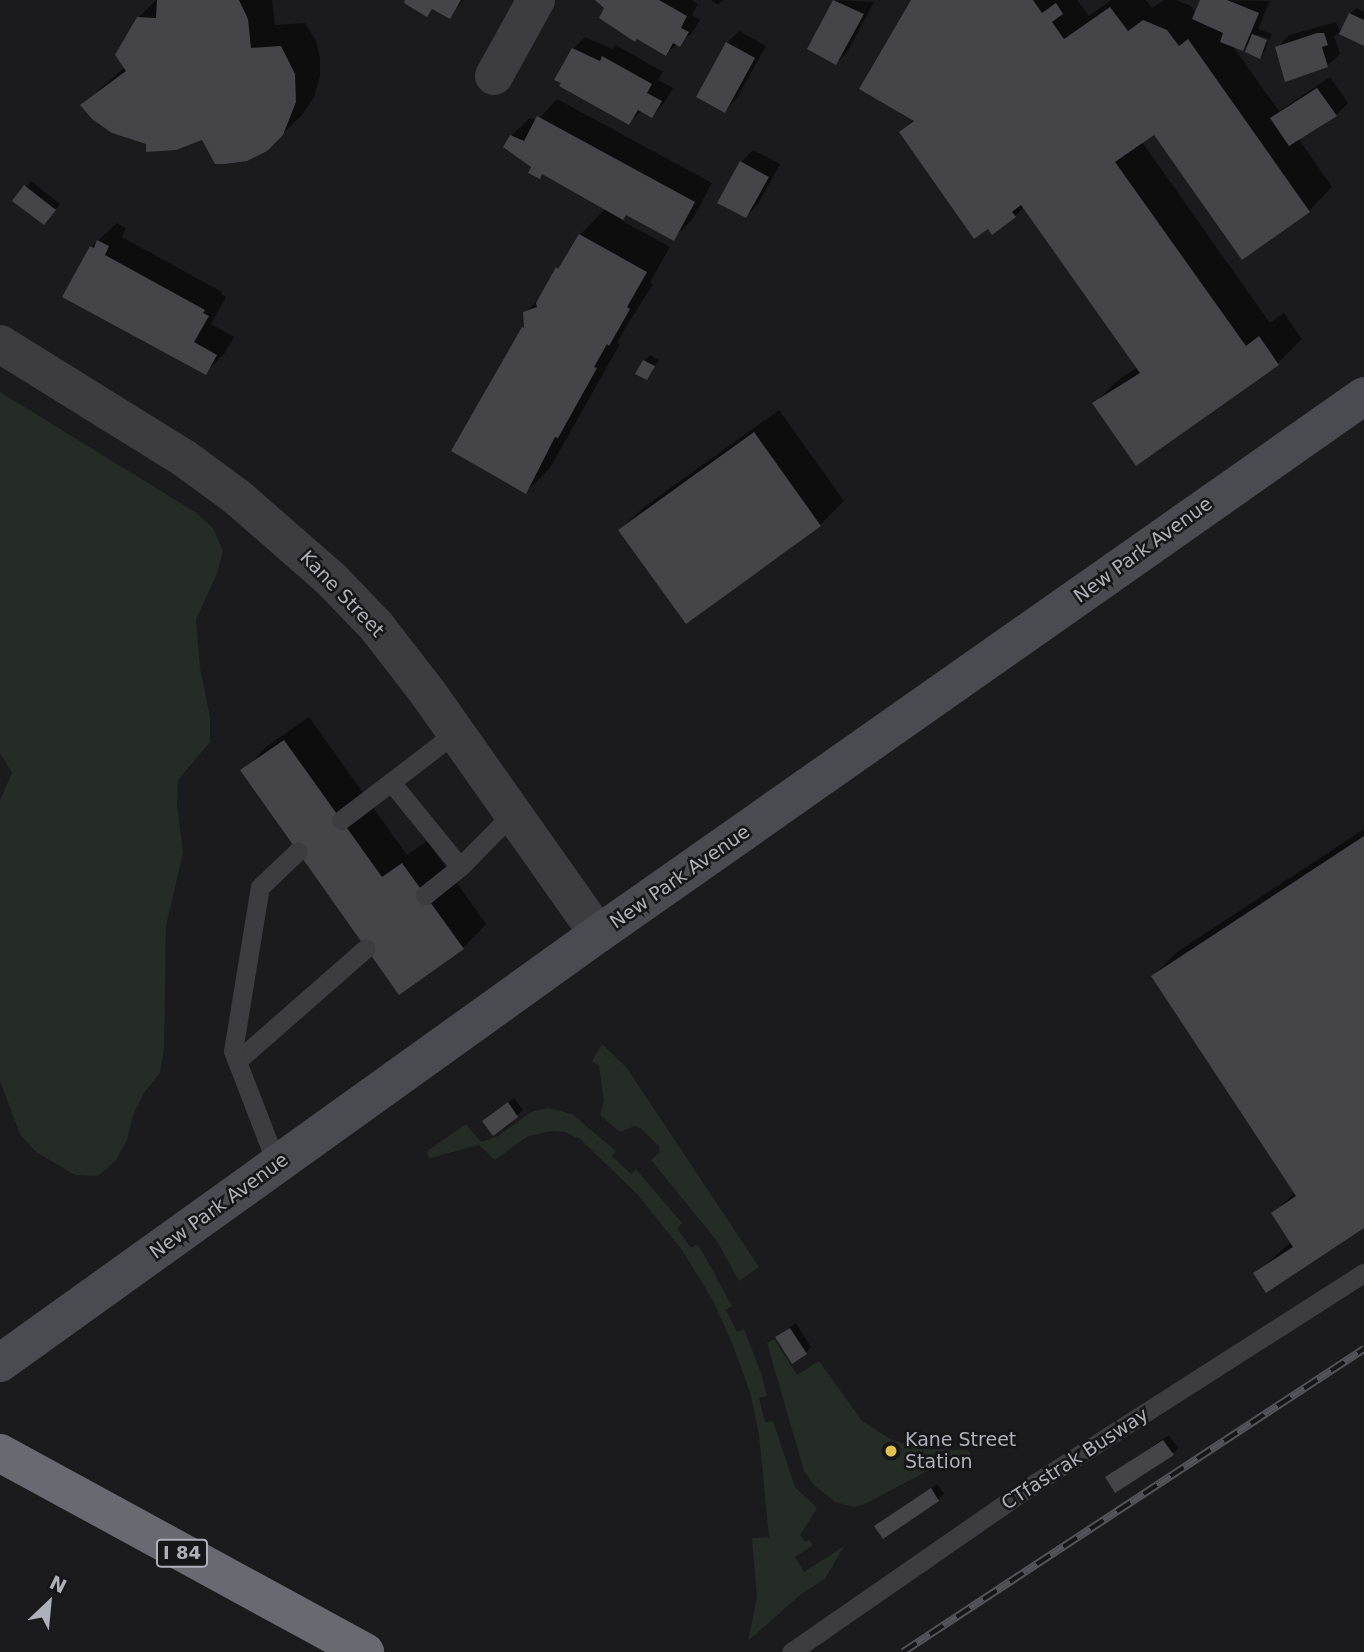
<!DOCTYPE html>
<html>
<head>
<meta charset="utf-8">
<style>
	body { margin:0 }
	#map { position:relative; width:1364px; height:1652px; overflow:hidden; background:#1b1a1c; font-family:"DejaVu Sans",sans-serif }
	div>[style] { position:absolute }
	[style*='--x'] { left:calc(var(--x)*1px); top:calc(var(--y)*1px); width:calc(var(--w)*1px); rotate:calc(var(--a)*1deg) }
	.green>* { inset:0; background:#252c26 }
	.shadow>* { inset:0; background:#0007 }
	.building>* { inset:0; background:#454549 }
	.service>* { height:19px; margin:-9.5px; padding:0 9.5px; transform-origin:9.5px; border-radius:9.5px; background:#3c3c41 }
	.minor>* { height:38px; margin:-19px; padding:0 19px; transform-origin:19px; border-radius:19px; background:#3c3c41 }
	.tertiary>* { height:38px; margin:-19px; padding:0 19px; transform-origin:19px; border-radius:19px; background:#3c3c41 }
	.secondary>* { height:38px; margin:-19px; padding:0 19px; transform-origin:19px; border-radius:19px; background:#4a4b51 }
	.motorway>* { height:38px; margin:-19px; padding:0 19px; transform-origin:19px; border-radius:19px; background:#686971 }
	.rail>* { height:8px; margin-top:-4px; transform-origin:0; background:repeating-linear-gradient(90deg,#161517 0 16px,#53545a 0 32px); box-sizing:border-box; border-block:2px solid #53545a }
	.dots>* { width:19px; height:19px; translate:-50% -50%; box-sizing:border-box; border:4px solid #161517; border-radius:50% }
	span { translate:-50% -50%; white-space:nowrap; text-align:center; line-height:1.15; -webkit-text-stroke:5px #161517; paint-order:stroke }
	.shield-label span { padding:2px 5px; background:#161517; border:2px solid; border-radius:5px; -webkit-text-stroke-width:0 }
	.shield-label { font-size:18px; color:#aeb0ba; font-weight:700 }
	.street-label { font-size:19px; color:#aeb0ba }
	.poi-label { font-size:19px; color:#aeb0ba }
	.left { translate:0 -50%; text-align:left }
	.north { position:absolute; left:14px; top:1568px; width:70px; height:70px; -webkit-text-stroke:5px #161517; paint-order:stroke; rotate:26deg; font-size:19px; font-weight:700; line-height:28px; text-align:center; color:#aeb0ba }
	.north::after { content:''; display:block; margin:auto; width:24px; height:32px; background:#aeb0ba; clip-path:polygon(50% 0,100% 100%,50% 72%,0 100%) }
</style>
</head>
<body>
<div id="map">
	<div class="green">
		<i style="clip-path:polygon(0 392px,195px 512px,213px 528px,223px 551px,217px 574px,196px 619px,200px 668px,210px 717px,210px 742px,178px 780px,177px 804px,183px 853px,166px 926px,164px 1049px,160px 1073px,144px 1093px,133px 1115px,127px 1140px,116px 1160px,98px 1176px,75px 1175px,36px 1152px,20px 1134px,0 1081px,0 800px,12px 773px,0 753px)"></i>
		<i style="clip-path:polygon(602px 1044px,626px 1067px,759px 1267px,739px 1281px,717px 1241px,651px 1160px,660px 1152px,659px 1146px,640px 1128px,635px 1126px,620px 1132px,600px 1115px,604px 1101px,599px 1066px,592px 1061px)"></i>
		<i style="clip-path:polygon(548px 1108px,572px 1114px,616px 1151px,612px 1156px,631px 1174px,636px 1169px,640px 1174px,682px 1223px,677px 1228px,691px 1248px,697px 1244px,703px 1253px,732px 1306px,726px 1310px,737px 1332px,744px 1329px,761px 1373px,767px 1396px,759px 1398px,765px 1422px,773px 1421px,795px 1487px,817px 1508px,800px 1535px,805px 1542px,809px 1540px,813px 1545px,795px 1557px,804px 1572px,844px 1546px,825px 1579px,801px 1594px,748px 1641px,757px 1597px,752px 1538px,769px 1537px,759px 1435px,750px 1392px,732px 1343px,713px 1301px,682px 1250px,637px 1194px,580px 1139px,565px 1132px,552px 1131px,528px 1136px,495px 1160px,479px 1145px,430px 1158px,426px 1152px,466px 1124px,481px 1142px,498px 1136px,531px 1112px)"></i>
		<i style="clip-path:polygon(774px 1339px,797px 1375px,819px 1361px,862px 1421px,890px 1439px,919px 1449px,968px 1450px,972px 1458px,953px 1471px,946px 1461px,865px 1504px,854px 1507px,835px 1502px,814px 1485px,804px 1471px,767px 1343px)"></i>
	</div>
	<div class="shadow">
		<i style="clip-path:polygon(156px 0,272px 0,275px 25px,305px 23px,316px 41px,320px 58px,320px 77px,314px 97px,301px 116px,276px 140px,203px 138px,148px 142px,82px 105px,125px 67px,138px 18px)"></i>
		<i style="clip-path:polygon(407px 0,464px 0,449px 17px,434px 8px,427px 15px)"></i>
		<i style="clip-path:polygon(596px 0,692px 0,698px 4px,692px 15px,700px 20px,692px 33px,665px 54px)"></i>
		<i style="clip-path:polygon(711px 0,723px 0,718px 5px)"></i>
		<i style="clip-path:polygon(835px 0,874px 2px,848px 51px,836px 63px,809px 48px)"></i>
		<i style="clip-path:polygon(913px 0,1077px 0,1089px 16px,1111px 0,1146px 0,1152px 8px,1164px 0,1176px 0,1191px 6px,1196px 14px,1202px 0,1270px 1px,1258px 29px,1272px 34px,1270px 39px,1255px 34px,1255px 37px,1268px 42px,1265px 51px,1259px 57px,1251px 41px,1243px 49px,1232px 45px,1279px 111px,1330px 77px,1348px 103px,1336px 115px,1298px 138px,1332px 187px,1309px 211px,1154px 133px,1142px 142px,1270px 323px,1284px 313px,1302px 339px,1278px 363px,1136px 464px,1094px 404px,1118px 380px,1138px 367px,1024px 207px,1015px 216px,901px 132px,914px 119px)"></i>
		<i style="clip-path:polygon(1356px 8px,1364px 12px,1364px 44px,1350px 14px)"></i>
		<i style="clip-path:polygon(1336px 22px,1340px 32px,1334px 36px,1340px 54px,1327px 66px,1277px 48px,1289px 35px)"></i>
		<i style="clip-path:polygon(739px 31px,766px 46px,737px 98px,725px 111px,727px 43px)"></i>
		<i style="clip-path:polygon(585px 37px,612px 49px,616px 45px,663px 72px,658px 80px,673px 88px,664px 103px,652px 116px,642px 110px,629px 123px,573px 49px)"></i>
		<i style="clip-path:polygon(557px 99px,712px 183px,692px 220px,673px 238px,627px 214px,621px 220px,670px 247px,650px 282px,653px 284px,626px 327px,617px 343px,620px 344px,550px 468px,526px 492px,525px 313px,541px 297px,580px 235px,606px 208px,544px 173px,539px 177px,511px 136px,530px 118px,537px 121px)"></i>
		<i style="clip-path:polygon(753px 150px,780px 164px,758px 204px,746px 216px,741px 162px)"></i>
		<i style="clip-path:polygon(31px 181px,60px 204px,49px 217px,15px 200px)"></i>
		<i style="clip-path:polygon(117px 223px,126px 228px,122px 237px,222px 292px,221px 294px,226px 297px,211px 324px,234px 337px,224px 354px,205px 373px,91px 247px)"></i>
		<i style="clip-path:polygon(650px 355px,659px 360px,647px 378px,644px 361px)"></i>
		<i style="clip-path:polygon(779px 410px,844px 501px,820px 525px,686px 621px,620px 530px,644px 507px)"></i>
		<i style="clip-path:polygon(309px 717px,407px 855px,427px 841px,486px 924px,463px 948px,243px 771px,266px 747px)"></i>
		<i style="clip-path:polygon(1364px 829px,1364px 1226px,1255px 1274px,1292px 1241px,1273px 1214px,1295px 1192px,1153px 976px,1177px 952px)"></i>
		<i style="clip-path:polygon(514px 1098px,523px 1110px,517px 1116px,490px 1115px)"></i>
		<i style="clip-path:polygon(796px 1323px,811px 1347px,806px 1353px,777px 1337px)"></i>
		<i style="clip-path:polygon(1169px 1435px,1178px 1448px,1172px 1454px,1107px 1477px)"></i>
		<i style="clip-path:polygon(937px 1484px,944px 1494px,938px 1499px,883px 1537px,882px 1521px)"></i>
	</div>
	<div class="building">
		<i style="clip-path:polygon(157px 0,239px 0,248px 19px,251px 48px,281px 46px,295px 74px,296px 102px,283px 135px,267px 151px,247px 161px,225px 164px,215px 164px,202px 140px,176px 150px,146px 152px,146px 144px,112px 133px,92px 119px,80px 105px,126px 71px,115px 55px,137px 17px,156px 18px)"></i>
		<i style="clip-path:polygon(405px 0,461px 0,450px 19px,432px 9px,427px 17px,404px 3px)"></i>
		<i style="clip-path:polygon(595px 0,659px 0,687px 16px,681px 28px,689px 32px,680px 47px,673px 43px,666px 56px,637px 39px,635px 42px,599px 18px,604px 8px)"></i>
		<i style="clip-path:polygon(833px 0,864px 14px,836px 65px,807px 49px)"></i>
		<i style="clip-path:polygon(911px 0,1033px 0,1042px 13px,1056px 3px,1063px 14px,1052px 22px,1064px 39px,1110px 7px,1128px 31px,1143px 20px,1167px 30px,1179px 46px,1188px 39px,1310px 212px,1242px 260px,1154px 135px,1115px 162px,1246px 346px,1259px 336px,1279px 365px,1136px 466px,1092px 403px,1140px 373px,1021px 205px,1012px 212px,1016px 217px,992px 235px,988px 229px,974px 239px,899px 132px,914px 121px,859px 89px)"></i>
		<i style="clip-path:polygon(1200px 0,1227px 0,1259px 13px,1243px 51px,1220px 42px,1223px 33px,1192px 19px)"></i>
		<i style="clip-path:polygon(1349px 13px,1364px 20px,1364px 46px,1339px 34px)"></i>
		<i style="clip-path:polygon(1317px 33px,1324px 33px,1328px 45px,1322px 47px,1328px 67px,1285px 82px,1275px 47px)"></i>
		<i style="clip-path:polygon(1252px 34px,1267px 40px,1260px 59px,1245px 52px)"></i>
		<i style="clip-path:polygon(726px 42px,755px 58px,725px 113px,696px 97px)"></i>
		<i style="clip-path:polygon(572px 48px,600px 61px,602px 56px,652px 84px,647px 93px,662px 101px,652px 118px,638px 110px,629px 125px,559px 86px,561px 83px,554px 80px)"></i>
		<i style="clip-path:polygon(1317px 88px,1337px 116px,1289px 146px,1270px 118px)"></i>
		<i style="clip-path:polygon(537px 116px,695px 202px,674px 241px,626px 215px,623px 220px,542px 174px,540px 179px,528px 173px,531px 167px,503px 147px,510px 135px,524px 141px)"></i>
		<i style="clip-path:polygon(740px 161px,769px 177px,746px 218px,717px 203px)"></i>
		<i style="clip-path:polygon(24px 185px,56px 210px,44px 225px,12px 201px)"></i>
		<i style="clip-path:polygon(579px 234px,647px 272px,627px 307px,630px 309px,609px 346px,607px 344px,594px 367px,597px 368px,558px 438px,555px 437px,526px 494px,451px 451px,522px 327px,524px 328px,523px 312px,537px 307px,536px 303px,556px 267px,558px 269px)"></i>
		<i style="clip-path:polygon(97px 240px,109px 246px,105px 255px,205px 310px,203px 313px,209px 316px,194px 342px,217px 355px,206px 375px,62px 297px,90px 246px,94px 248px)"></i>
		<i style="clip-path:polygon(643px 360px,655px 366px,647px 380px,635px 374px)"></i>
		<i style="clip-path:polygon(754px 432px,821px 526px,686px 624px,618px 530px)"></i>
		<i style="clip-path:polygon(284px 740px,382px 877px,402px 863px,464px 949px,399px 995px,240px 770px)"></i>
		<i style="clip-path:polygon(1364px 836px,1364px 1228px,1266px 1293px,1253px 1273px,1293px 1247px,1271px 1213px,1296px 1196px,1151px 976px)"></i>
		<i style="clip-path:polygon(508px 1102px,518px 1117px,493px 1136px,482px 1121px)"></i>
		<i style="clip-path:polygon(790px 1328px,807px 1354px,792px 1364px,775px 1337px)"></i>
		<i style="clip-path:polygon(1163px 1440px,1174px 1455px,1115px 1493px,1105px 1477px)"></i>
		<i style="clip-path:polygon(931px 1488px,939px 1501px,883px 1539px,874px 1526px)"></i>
	</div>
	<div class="service">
		<i style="--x:456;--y:732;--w:82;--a:142.4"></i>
		<i style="--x:391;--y:782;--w:109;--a:50.9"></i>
		<i style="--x:341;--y:820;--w:63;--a:-37.2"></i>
		<i style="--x:425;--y:895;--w:45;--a:-38.7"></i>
		<i style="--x:460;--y:867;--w:76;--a:-45.5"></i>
		<i style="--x:237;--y:1061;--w:171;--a:-41.2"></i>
		<i style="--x:277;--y:1165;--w:122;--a:-111.1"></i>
		<i style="--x:233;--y:1051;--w:166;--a:-80.7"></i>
		<i style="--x:260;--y:887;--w:52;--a:-43.5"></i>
		<i style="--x:791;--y:1652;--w:293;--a:-34.7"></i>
		<i style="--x:1032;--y:1485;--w:394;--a:-32.6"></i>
	</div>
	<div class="minor">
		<i style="--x:494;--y:76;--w:87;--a:-61.1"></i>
	</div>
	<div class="tertiary">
		<i style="--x:0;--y:344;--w:216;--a:31.8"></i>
		<i style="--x:184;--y:458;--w:66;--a:36.3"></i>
		<i style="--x:237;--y:497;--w:126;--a:41.1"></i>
		<i style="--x:332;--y:580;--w:65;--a:46.2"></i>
		<i style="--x:377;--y:627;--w:83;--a:52.3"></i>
		<i style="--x:428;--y:693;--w:295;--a:54.8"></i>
	</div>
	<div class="secondary">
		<i style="--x:0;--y:1363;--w:736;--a:-35.66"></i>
		<i style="--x:598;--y:934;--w:936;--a:-35.08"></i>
	</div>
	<div class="motorway">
		<i style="--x:0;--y:1453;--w:416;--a:28.6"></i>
	</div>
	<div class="rail">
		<i style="--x:903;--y:1652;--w:552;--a:-33.32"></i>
	</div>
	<div class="dots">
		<i style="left:891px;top:1451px;background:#dfc24f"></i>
	</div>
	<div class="shield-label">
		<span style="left:182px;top:1553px">I 84</span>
	</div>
	<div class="street-label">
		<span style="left:1143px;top:550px;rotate:-36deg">New Park Avenue</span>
		<span style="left:342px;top:594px;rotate:46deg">Kane Street</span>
		<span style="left:680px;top:877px;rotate:-35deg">New Park Avenue</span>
		<span style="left:219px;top:1206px;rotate:-36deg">New Park Avenue</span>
		<span style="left:1075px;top:1459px;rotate:-33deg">CTfastrak Busway</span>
	</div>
	<div class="poi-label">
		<span class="left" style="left:905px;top:1451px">Kane Street<br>Station</span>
	</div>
	<div class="north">N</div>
</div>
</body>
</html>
